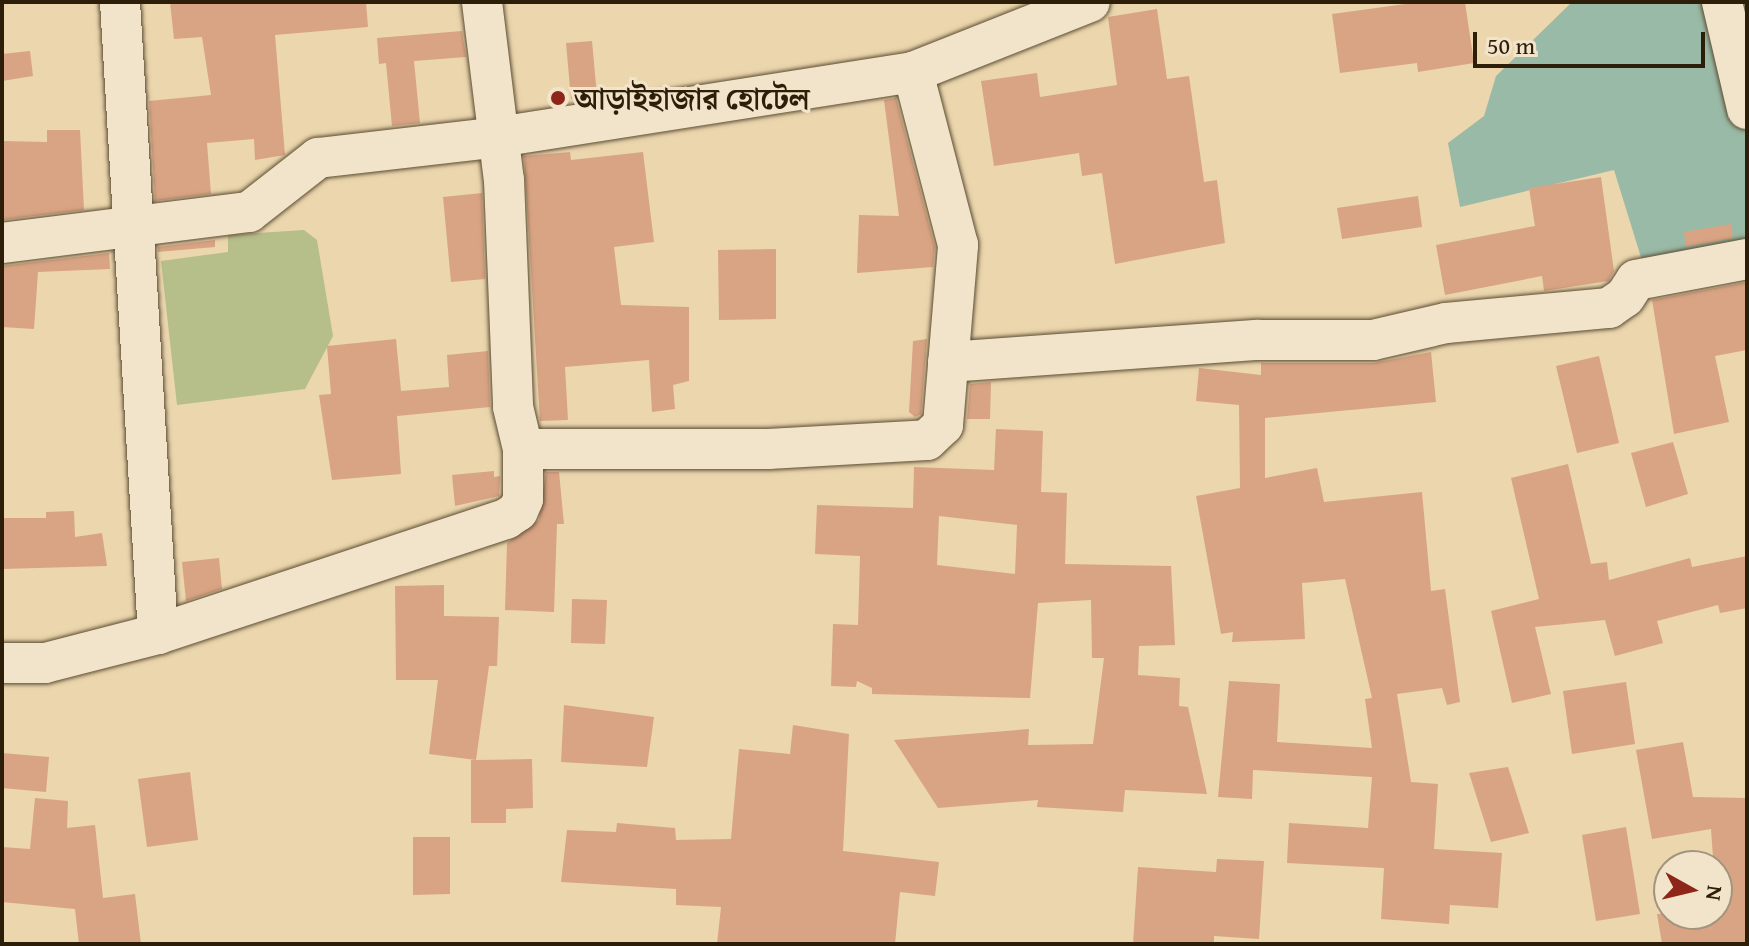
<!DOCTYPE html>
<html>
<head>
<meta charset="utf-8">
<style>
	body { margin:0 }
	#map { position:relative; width:1749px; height:946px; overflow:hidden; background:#ebd6ad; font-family:"Gentium Book Plus","Noto Serif Bengali",serif }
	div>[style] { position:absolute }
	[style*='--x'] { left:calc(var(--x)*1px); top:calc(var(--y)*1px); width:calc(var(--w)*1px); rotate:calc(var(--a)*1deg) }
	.green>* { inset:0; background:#b6be8a }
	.water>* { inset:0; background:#99baa6 }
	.building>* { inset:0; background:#d9a484 }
	.roads { filter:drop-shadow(0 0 2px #5c4c33) drop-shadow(0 0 2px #5c4c33) }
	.minor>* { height:40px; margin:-20px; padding:0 20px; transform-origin:20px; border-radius:20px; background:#f2e4ca }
	.dots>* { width:22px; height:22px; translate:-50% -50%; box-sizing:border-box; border:4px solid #f2e4ca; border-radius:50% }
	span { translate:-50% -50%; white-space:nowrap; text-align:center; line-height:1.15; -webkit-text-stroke:6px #f2e4ca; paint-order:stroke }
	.poi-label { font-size:30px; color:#2d1e0a; font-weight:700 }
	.left { translate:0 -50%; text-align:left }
	.frame { position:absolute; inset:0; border:4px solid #2d1e0a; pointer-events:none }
	.north { position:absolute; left:1653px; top:850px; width:80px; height:80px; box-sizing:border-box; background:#f2e4ca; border:2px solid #a3957d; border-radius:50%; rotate:98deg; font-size:22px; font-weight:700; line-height:32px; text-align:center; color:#2d1e0a }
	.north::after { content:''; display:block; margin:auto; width:28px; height:36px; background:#8f2418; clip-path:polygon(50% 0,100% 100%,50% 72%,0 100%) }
	.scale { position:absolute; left:1473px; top:32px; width:232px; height:36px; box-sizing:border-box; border:4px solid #2d1e0a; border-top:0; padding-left:10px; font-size:24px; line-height:28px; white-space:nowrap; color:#2d1e0a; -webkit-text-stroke:6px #f2e4ca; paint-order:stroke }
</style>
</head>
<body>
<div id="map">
	<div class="green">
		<i style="clip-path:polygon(304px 230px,317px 240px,333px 336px,305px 389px,177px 405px,161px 261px,228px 252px,228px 235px)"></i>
	</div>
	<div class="water">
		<i style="clip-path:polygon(1572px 2px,1747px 2px,1747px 252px,1644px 267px,1614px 170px,1460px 207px,1448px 143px,1484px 116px,1496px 76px)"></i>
	</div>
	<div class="building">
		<i style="clip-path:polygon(170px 2px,366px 2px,368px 27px,275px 35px,285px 155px,255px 160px,254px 139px,207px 143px,211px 194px,155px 201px,149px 101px,211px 95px,202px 37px,174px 39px)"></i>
		<i style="clip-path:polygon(1420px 2px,1465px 2px,1474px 63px,1418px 72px,1417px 63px,1340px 73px,1332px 14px)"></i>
		<i style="clip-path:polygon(1157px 9px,1167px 79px,1189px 76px,1204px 182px,1217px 180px,1225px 243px,1115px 264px,1102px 173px,1082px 176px,1079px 153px,994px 166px,981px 81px,1037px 73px,1040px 97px,1117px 85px,1108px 17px)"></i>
		<i style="clip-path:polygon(462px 31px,466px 57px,414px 61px,420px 123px,392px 126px,386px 63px,379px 64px,377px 38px)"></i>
		<i style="clip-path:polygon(592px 41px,597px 96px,571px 99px,566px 43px)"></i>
		<i style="clip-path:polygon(30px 51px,33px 76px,2px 81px,2px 54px)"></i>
		<i style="clip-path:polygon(896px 98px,935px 247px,933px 267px,857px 273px,859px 215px,899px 216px,884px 100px)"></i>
		<i style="clip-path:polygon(47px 130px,80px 130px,84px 210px,2px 220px,2px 141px,47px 142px)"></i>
		<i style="clip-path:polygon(570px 152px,571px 160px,643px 152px,654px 242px,614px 247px,621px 305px,689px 307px,689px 381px,673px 385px,675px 409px,652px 412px,649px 360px,565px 367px,568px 420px,540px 421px,524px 156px)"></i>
		<i style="clip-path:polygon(1601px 177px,1614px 271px,1608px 281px,1544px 291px,1542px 276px,1445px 295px,1436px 245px,1535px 226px,1529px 188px)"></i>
		<i style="clip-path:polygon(482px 193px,485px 279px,451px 282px,443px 197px)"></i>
		<i style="clip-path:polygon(1418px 196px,1422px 227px,1342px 239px,1337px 208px)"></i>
		<i style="clip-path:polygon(1731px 224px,1733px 238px,1686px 247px,1684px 232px)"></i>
		<i style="clip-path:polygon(215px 240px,215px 247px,158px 252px,158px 247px)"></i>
		<i style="clip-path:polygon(776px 249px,776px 319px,719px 320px,718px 250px)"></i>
		<i style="clip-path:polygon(109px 253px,110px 269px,38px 272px,34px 329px,2px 327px,2px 266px)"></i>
		<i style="clip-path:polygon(1747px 282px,1747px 350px,1715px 356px,1729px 422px,1674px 434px,1652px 300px)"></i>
		<i style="clip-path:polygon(396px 339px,401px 391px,449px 387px,447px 355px,488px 351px,490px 407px,397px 416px,401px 474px,332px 480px,319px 395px,331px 394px,327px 346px)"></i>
		<i style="clip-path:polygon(927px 339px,921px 414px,915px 417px,909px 412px,913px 341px)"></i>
		<i style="clip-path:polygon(1431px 352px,1436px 402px,1265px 418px,1265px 478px,1317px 468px,1324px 502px,1422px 492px,1431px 591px,1445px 589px,1460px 702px,1447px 705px,1442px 688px,1397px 694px,1411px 782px,1438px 784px,1434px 849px,1502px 853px,1498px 908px,1450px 905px,1449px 924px,1381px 919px,1384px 868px,1287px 863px,1289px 823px,1368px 828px,1372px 777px,1253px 770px,1252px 799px,1218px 797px,1229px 681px,1280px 684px,1277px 742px,1372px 748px,1365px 699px,1372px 698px,1345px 579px,1302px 583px,1305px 639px,1232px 642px,1233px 632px,1221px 634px,1196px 496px,1240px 488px,1239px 405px,1196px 401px,1199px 368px,1261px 375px,1261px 363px,1373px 363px)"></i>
		<i style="clip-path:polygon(1599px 356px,1619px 443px,1577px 453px,1556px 366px)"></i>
		<i style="clip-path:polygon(991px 382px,990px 419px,967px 419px,970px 384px)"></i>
		<i style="clip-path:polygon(evenodd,996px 429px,1043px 431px,1041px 492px,1067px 493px,1065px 564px,1171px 566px,1175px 645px,1139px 646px,1138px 675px,1180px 678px,1179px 706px,1188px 707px,1207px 794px,1125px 790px,1123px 812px,1037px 807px,1038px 800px,938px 808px,894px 740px,1029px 729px,1028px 745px,1093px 744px,1104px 658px,1092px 658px,1091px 600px,1038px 603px,1030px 698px,872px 694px,872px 688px,857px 681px,856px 687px,831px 686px,833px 624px,858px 625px,860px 556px,815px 554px,817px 505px,913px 508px,914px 467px,994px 470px,996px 429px,939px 516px,1017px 525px,1015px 574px,937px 565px,939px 516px)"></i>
		<i style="clip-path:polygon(1673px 442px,1688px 494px,1646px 507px,1631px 453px)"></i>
		<i style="clip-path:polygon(1568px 464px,1591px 564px,1607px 562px,1609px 580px,1690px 558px,1692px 567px,1747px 556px,1747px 608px,1720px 613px,1718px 605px,1657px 621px,1663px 643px,1615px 656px,1605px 620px,1535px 627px,1551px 694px,1512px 703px,1491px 611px,1539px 599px,1511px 478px)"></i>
		<i style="clip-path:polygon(494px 471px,494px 477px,500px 476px,499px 496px,455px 506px,452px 475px)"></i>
		<i style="clip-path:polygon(546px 472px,559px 472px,564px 524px,557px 524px,554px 612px,505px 610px,507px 543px,539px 520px)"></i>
		<i style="clip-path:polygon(74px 511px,75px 537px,102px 533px,107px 566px,2px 569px,2px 518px,46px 518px,46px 512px)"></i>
		<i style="clip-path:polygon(219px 558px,222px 589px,186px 601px,182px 562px)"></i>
		<i style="clip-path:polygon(444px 585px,444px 616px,499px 617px,497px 666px,489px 666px,476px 760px,532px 759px,533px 808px,506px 809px,506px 823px,471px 823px,471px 760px,476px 760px,429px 754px,438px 680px,396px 680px,395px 586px)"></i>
		<i style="clip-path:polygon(572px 599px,607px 600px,605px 644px,571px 643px)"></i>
		<i style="clip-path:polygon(1626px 682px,1635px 744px,1572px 754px,1563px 691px)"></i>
		<i style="clip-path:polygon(564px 705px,654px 717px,647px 767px,561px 762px)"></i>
		<i style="clip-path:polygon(793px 725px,849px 734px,843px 851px,939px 862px,935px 896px,900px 892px,895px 944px,717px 944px,721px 907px,676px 905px,676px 889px,561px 882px,567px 830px,616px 832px,617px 823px,675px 828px,676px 840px,731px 839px,739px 749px,790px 754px)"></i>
		<i style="clip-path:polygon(1683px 742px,1693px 797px,1747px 798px,1747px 944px,1662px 944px,1657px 914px,1717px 914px,1711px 829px,1652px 839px,1636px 750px)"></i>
		<i style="clip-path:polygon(2px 753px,49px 757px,46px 792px,2px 788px)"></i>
		<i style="clip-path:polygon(1508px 767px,1529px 833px,1491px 842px,1469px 773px)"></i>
		<i style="clip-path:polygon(190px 772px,198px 840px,147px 847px,138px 779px)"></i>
		<i style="clip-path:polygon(35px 798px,68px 801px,67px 828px,95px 825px,103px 898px,135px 894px,141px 944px,79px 944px,75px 909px,2px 902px,2px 847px,30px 849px)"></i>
		<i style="clip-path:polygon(1626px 827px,1640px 914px,1596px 921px,1582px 835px)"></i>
		<i style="clip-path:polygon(413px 837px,450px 837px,450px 894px,413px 895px)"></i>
		<i style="clip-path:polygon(1217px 859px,1264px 861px,1259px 939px,1214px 936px,1214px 944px,1133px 944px,1138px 867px,1216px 872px)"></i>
	</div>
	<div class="roads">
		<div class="minor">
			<i style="--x:482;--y:2;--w:179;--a:83"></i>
			<i style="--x:504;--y:180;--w:227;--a:87.7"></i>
			<i style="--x:513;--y:407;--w:43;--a:76.6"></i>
			<i style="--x:523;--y:449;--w:245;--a:0"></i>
			<i style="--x:768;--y:449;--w:159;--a:-3.2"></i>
			<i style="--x:927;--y:440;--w:22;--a:-43"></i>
			<i style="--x:943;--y:425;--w:181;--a:-85.2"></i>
			<i style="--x:958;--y:245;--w:179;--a:-104.6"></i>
			<i style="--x:913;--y:72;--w:190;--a:-21.6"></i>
			<i style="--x:1722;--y:2;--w:110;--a:76.8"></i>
			<i style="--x:2;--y:243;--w:249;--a:-7.2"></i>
			<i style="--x:249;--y:212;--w:88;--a:-38"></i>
			<i style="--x:318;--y:158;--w:182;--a:-6.6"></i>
			<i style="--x:499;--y:137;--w:419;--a:-8.9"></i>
			<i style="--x:948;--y:362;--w:311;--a:-4.1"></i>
			<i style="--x:1258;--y:340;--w:115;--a:0"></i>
			<i style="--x:1373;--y:340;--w:75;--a:-13.1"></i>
			<i style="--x:1446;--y:323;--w:164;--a:-5.3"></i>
			<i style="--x:1609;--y:308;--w:19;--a:-35"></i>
			<i style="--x:1625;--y:297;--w:20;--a:-57"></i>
			<i style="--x:1636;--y:280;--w:113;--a:-10.7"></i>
			<i style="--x:158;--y:634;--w:367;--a:-18.3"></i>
			<i style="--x:506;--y:519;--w:14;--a:-34"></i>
			<i style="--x:518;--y:511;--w:13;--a:-67"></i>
			<i style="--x:523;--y:499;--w:50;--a:-90"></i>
			<i style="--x:2;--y:663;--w:43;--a:0"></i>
			<i style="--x:45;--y:663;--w:117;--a:-14.4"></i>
			<i style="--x:158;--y:634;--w:633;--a:-93.44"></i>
		</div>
	</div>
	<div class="dots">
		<i style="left:558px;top:98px;background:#8f2418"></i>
	</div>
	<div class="poi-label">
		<span class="left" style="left:574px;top:98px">আড়াইহাজার হোটেল</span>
	</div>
	<div class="frame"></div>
	<div class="north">N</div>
	<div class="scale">50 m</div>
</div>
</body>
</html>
